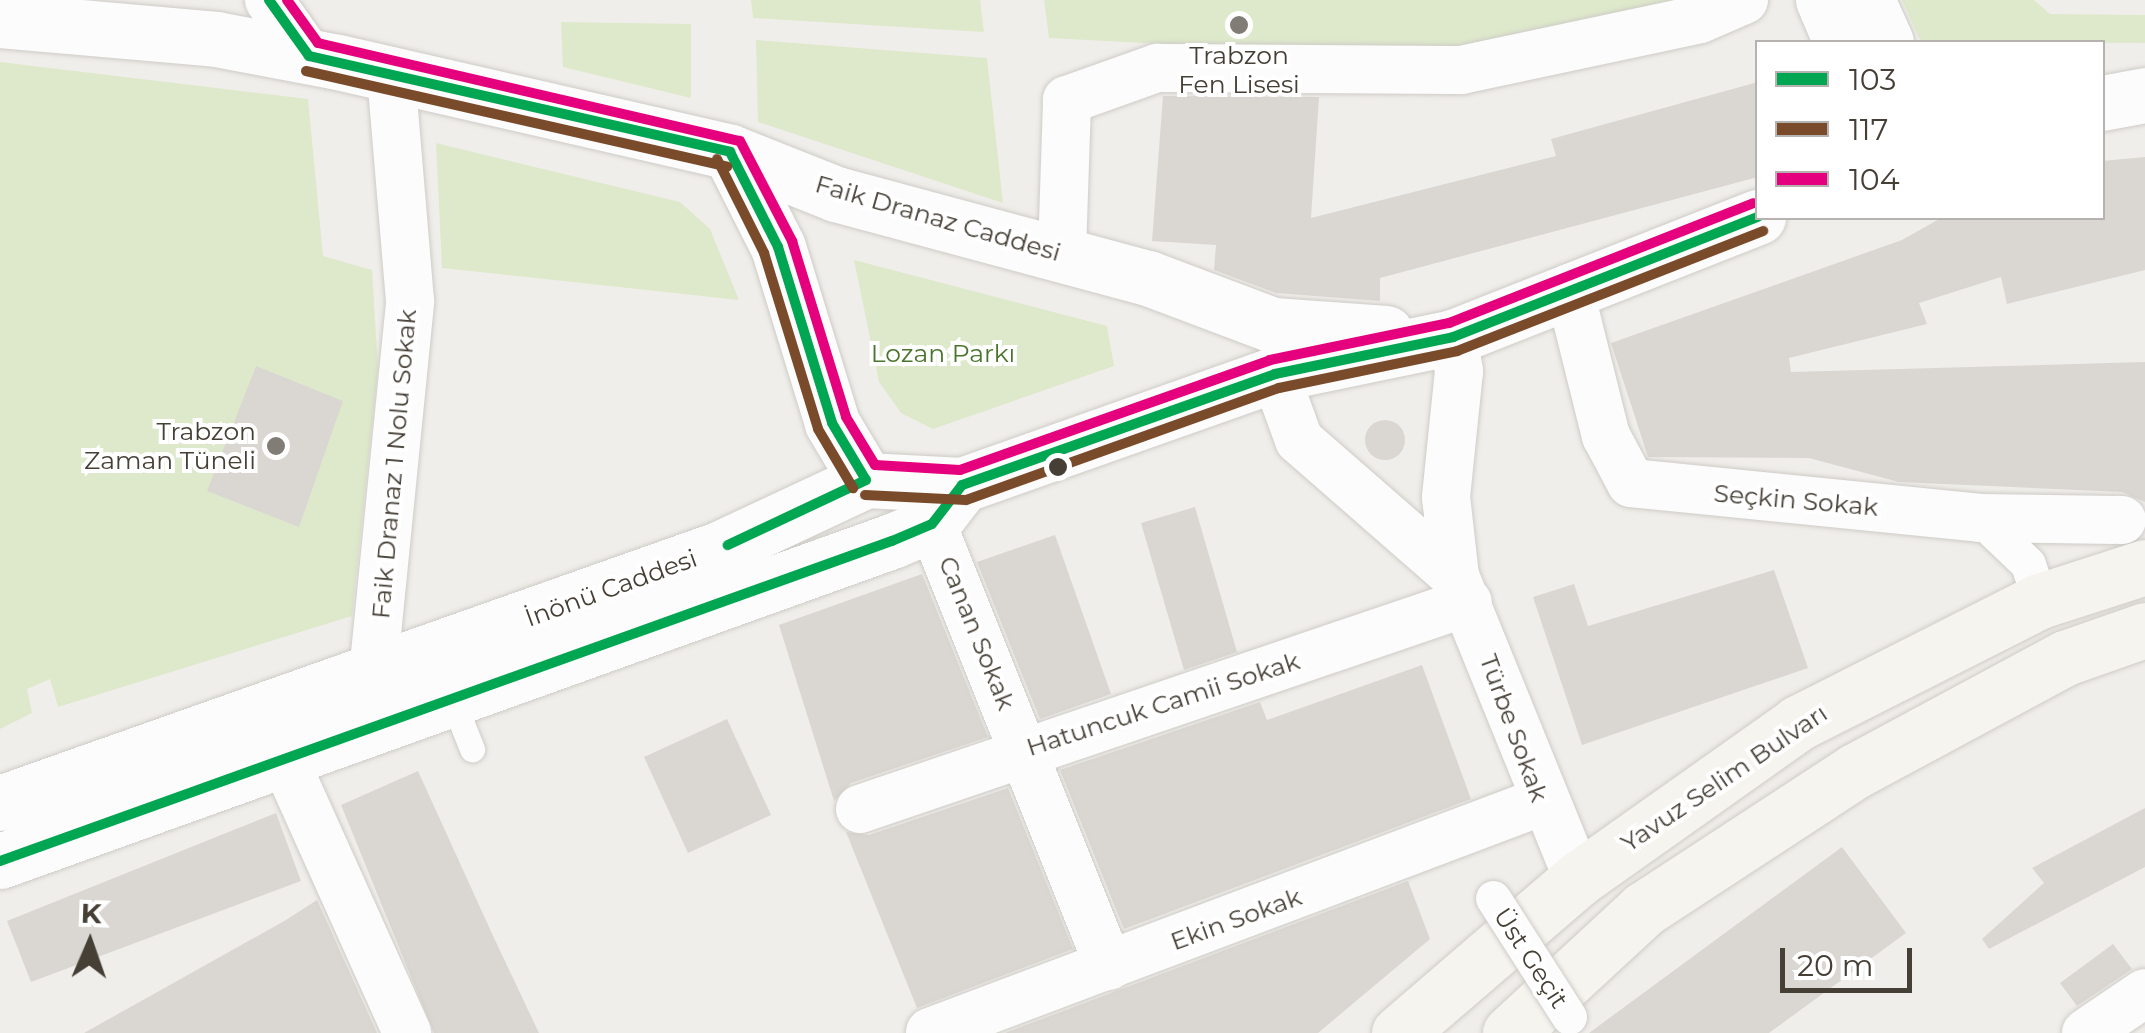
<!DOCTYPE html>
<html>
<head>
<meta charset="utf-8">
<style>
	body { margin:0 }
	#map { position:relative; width:2145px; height:1033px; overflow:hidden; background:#f0eeea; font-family:Montserrat,sans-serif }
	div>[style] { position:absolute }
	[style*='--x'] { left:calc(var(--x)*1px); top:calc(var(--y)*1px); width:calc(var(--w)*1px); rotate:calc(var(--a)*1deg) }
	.green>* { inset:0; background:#dee9cb }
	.building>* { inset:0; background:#dad7d2 }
	.round { border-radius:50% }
	.roads { filter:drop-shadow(0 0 2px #ceccc7) drop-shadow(0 0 2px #ceccc7) }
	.service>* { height:25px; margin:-12.5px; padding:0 12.5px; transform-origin:12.5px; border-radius:12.5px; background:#fdfcfc }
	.pedestrian>* { height:35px; margin:-17.5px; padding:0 17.5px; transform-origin:17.5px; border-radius:17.5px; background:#fdfcfc }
	.minor>* { height:48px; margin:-24px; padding:0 24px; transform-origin:24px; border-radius:24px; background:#fdfcfc }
	.tertiary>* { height:55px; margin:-27.5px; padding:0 27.5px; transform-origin:27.5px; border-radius:27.5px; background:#fdfcfc }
	.secondary>* { height:55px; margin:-27.5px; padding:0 27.5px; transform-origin:27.5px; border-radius:27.5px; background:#f6f4ef }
	.bridges { filter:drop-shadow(0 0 2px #ceccc7) drop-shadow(0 0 2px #ceccc7) }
	.pedestrian-bridge>* { height:35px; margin:-17.5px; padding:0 17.5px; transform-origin:17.5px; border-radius:17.5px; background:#fdfcfc }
	.bus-1>* { height:10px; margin:-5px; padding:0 5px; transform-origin:5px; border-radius:5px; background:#00a651 }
	.bus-2>* { height:10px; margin:-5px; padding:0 5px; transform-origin:5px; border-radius:5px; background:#7a4b2a }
	.bus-3>* { height:10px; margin:-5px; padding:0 5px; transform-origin:5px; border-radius:5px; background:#e5007d }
	.dots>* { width:28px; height:28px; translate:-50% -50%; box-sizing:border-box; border:5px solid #fff; border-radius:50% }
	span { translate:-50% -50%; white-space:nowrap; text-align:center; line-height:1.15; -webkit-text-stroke:8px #fff; paint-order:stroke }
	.poi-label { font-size:25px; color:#453f36 }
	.right { translate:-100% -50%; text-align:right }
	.street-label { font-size:25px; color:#453f36 }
	.park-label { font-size:25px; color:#4a752c }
	.legend { position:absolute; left:1755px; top:40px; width:350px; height:180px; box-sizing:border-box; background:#fff; border:2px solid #b5b2af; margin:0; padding:12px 18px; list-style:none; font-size:30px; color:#453f36 }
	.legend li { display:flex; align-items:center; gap:20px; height:50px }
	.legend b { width:50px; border:2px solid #b5b2af }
	.north { position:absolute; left:40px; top:893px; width:100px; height:100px; -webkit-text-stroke:8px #fff; paint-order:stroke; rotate:2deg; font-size:28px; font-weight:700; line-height:40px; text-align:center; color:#453f36 }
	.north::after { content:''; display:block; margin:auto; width:35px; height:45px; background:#453f36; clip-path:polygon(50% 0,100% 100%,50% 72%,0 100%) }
	.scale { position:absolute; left:1780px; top:948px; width:132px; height:45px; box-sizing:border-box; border:5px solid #453f36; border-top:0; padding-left:12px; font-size:30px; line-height:35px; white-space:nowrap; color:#453f36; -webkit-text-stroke:8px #fff; paint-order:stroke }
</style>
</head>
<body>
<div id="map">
	<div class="green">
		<i style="clip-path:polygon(751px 0,980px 0,984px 32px,753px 18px)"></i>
		<i style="clip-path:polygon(1044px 0,1704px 0,1451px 59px,1049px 38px)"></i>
		<i style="clip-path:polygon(1902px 0,2034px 0,2050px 14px,2145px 15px,2145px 43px,1921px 42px)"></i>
		<i style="clip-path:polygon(561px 22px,691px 24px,691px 98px,563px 67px)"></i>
		<i style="clip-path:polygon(756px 40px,987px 58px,1003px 203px,758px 122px)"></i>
		<i style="clip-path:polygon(0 62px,308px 99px,323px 256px,372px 270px,378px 368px,352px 616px,58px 707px,50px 679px,27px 689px,32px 713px,0 729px)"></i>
		<i style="clip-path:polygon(436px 143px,680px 202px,710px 229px,739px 300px,442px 268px)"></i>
		<i style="clip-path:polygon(854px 260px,1107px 326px,1114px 366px,933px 429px,901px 413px,879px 382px)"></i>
	</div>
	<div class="building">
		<i style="clip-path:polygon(1758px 82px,1758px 177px,1380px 278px,1380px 301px,1276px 293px,1214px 270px,1216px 245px,1152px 241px,1163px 96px,1319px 97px,1311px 218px,1556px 156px,1551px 139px)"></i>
		<i style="clip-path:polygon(2145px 157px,2145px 270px,2007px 304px,2001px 277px,1919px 303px,1927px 324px,1789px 358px,1791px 372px,2145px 362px,2145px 502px,2122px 492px,1899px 482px,1809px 458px,1648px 457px,1611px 343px,1902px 240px,1941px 218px,2102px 218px,2102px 161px)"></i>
		<i style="clip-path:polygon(256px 366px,343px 401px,299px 527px,207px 491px)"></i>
		<i class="round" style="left:1365px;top:420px;width:40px;height:40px"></i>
		<i style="clip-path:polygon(1195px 507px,1237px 652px,1184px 670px,1141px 523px)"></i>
		<i style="clip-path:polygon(1055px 535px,1111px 694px,1040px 719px,977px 562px)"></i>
		<i style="clip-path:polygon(1774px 570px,1808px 668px,1582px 745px,1533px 597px,1574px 584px,1588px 626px)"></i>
		<i style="clip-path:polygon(922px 574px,988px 737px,851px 783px,834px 801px,779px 625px)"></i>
		<i style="clip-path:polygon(1422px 665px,1471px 799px,1124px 929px,1060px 770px,1260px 702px,1267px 720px)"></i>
		<i style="clip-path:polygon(727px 719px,771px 815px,688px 853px,644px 757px)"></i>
		<i style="clip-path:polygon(418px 771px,494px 938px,539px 1033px,434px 1033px,341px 805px)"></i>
		<i style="clip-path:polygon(1008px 788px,1073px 949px,917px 1008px,846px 832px,869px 835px)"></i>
		<i style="clip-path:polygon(2145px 808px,2145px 867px,1989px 949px,1982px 939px,2044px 883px,2032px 868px)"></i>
		<i style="clip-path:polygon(276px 813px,301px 881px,31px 982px,7px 921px)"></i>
		<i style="clip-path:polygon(1842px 847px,1906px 933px,1769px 1033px,1589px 1033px)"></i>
		<i style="clip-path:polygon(1408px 881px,1430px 939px,1318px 1033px,1005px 1033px)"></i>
		<i style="clip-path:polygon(317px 900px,377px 1033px,84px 1033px,286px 920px)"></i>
		<i style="clip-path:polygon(2113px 944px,2132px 969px,2077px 1006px,2060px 983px)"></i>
	</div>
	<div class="roads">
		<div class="service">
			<i style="--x:453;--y:701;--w:52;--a:68.4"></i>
		</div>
		<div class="pedestrian">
			<i style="--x:1980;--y:518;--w:66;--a:43.8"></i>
			<i style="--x:2028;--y:564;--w:39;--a:72"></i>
		</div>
		<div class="minor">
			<i style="--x:269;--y:0;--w:69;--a:54.5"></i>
			<i style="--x:1062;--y:253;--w:153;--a:-88.1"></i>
			<i style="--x:1067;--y:100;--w:96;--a:-19.6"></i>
			<i style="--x:1157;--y:68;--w:304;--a:0.4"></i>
			<i style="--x:1461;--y:70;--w:244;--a:-12"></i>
			<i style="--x:1700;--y:19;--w:48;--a:-23.4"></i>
			<i style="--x:1569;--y:288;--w:153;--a:76"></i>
			<i style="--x:1606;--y:436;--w:53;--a:62"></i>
			<i style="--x:1631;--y:483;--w:351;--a:5.7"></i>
			<i style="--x:1980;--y:518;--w:142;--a:0.8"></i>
			<i style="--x:1453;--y:337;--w:35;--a:80"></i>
			<i style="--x:1459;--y:371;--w:127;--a:95.9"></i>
			<i style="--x:1446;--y:497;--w:80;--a:83.5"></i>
			<i style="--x:1455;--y:576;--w:327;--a:67.9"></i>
			<i style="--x:1275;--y:374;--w:70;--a:70"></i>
			<i style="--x:1299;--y:440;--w:207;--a:41.1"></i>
			<i style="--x:932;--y:524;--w:476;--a:68.2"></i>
			<i style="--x:385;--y:701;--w:30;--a:-114"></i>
			<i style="--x:373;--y:674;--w:375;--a:-84.3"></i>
			<i style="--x:410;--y:301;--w:227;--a:-94.8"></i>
			<i style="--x:285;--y:761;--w:298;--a:65.8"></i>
			<i style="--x:860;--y:809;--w:642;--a:-18.8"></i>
			<i style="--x:930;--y:1032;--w:652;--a:-20.66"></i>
			<i style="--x:2086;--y:1033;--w:71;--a:-34.1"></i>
		</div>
		<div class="tertiary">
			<i style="--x:1823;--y:0;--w:46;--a:66.8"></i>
			<i style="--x:1867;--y:0;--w:46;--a:65.7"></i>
			<i style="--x:0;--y:20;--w:217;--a:5"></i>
			<i style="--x:216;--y:39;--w:124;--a:10.7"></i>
			<i style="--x:338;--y:62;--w:402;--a:12.9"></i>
			<i style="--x:730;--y:152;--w:114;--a:21.6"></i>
			<i style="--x:836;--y:194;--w:323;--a:15.1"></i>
			<i style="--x:1148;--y:278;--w:134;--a:20.6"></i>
			<i style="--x:1273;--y:325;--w:113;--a:4"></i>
			<i style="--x:2102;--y:103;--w:44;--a:-10.5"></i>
			<i style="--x:730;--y:152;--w:106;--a:63.2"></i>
			<i style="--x:778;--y:247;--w:184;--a:72.9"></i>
			<i style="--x:832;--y:423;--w:66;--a:59.2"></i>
			<i style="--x:0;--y:803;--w:763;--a:-19.46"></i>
			<i style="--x:719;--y:549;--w:162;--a:-25.1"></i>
			<i style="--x:866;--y:480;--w:96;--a:3"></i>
			<i style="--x:962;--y:485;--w:332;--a:-19.5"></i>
			<i style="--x:1275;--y:374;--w:182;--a:-11.7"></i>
			<i style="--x:1453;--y:337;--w:328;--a:-21.5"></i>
			<i style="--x:0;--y:861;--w:948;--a:-19.74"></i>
			<i style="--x:892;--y:541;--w:43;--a:-23"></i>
			<i style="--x:932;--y:524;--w:49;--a:-52.4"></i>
		</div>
		<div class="secondary">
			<i style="--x:1399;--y:1033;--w:236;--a:-40.7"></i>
			<i style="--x:1578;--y:879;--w:270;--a:-35.3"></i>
			<i style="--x:1798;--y:723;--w:271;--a:-26.8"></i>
			<i style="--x:2040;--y:601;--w:110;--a:-17.9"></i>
			<i style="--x:1510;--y:1033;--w:183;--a:-42.8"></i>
			<i style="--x:1644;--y:909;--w:252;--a:-33.2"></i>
			<i style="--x:1855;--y:771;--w:238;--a:-28.3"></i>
			<i style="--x:2065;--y:658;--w:85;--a:-19.3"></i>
		</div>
	</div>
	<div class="bridges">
		<div class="pedestrian-bridge">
			<i style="--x:1493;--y:898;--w:141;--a:57.4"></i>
		</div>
	</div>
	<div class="bus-1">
		<i style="--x:269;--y:0;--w:69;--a:54.5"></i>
		<i style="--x:309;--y:56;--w:432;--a:12.8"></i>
		<i style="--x:730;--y:152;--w:106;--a:63.2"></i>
		<i style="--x:778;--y:247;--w:184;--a:72.9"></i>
		<i style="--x:832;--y:423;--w:66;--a:59.2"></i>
		<i style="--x:866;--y:480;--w:153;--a:154.8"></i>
		<i style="--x:0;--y:861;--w:948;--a:-19.74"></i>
		<i style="--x:892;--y:541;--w:43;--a:-23"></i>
		<i style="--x:932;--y:524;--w:49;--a:-52.4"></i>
		<i style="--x:962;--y:485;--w:332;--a:-19.5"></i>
		<i style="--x:1275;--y:374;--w:182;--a:-11.7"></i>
		<i style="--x:1453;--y:337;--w:328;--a:-21.5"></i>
	</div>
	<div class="bus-2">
		<i style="--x:306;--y:71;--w:432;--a:12.8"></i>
		<i style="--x:717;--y:159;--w:105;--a:63.4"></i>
		<i style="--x:764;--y:253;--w:184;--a:72.9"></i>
		<i style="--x:818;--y:429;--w:69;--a:59.3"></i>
		<i style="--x:865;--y:495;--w:101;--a:2.8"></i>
		<i style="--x:966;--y:500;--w:332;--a:-19.7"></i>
		<i style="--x:1279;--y:388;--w:182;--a:-11.7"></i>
		<i style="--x:1457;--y:351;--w:329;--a:-21.4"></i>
	</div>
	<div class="bus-3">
		<i style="--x:287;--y:0;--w:53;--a:54.2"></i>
		<i style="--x:318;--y:43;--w:433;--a:13.1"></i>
		<i style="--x:740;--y:141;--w:113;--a:62.5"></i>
		<i style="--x:792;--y:241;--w:184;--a:72.9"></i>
		<i style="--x:846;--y:417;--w:56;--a:58.9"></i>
		<i style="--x:875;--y:465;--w:85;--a:3.4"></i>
		<i style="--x:960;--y:470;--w:329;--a:-19.5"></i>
		<i style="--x:1270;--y:360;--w:183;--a:-11.7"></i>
		<i style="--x:1449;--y:323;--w:327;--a:-21.5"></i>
	</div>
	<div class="dots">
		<i style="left:1239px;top:25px;background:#817c75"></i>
		<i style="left:276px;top:446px;background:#817c75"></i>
		<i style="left:1058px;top:467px;background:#453f36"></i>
	</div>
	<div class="poi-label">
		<span style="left:1239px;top:70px">Trabzon<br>Fen Lisesi</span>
		<span class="right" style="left:256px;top:446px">Trabzon<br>Zaman Tüneli</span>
	</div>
	<div class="street-label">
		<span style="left:938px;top:218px;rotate:16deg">Faik Dranaz Caddesi</span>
		<span style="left:394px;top:464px;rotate:-85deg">Faik Dranaz 1 Nolu Sokak</span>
		<span style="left:1796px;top:500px;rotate:5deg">Seçkin Sokak</span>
		<span style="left:611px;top:588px;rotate:-20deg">İnönü Caddesi</span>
		<span style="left:977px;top:633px;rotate:68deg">Canan Sokak</span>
		<span style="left:1163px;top:704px;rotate:-18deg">Hatuncuk Camii Sokak</span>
		<span style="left:1514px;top:728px;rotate:70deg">Türbe Sokak</span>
		<span style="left:1724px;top:778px;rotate:-34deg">Yavuz Selim Bulvarı</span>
		<span style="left:1236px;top:919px;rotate:-20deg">Ekin Sokak</span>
		<span style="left:1531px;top:958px;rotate:57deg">Üst Geçit</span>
	</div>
	<div class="park-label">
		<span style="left:943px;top:353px">Lozan Parkı</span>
	</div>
	<ul class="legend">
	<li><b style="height:12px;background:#00a651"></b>103</li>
	<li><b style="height:12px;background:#7a4b2a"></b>117</li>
	<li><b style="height:12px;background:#e5007d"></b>104</li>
	</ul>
	<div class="north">K</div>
	<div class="scale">20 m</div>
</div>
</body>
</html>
